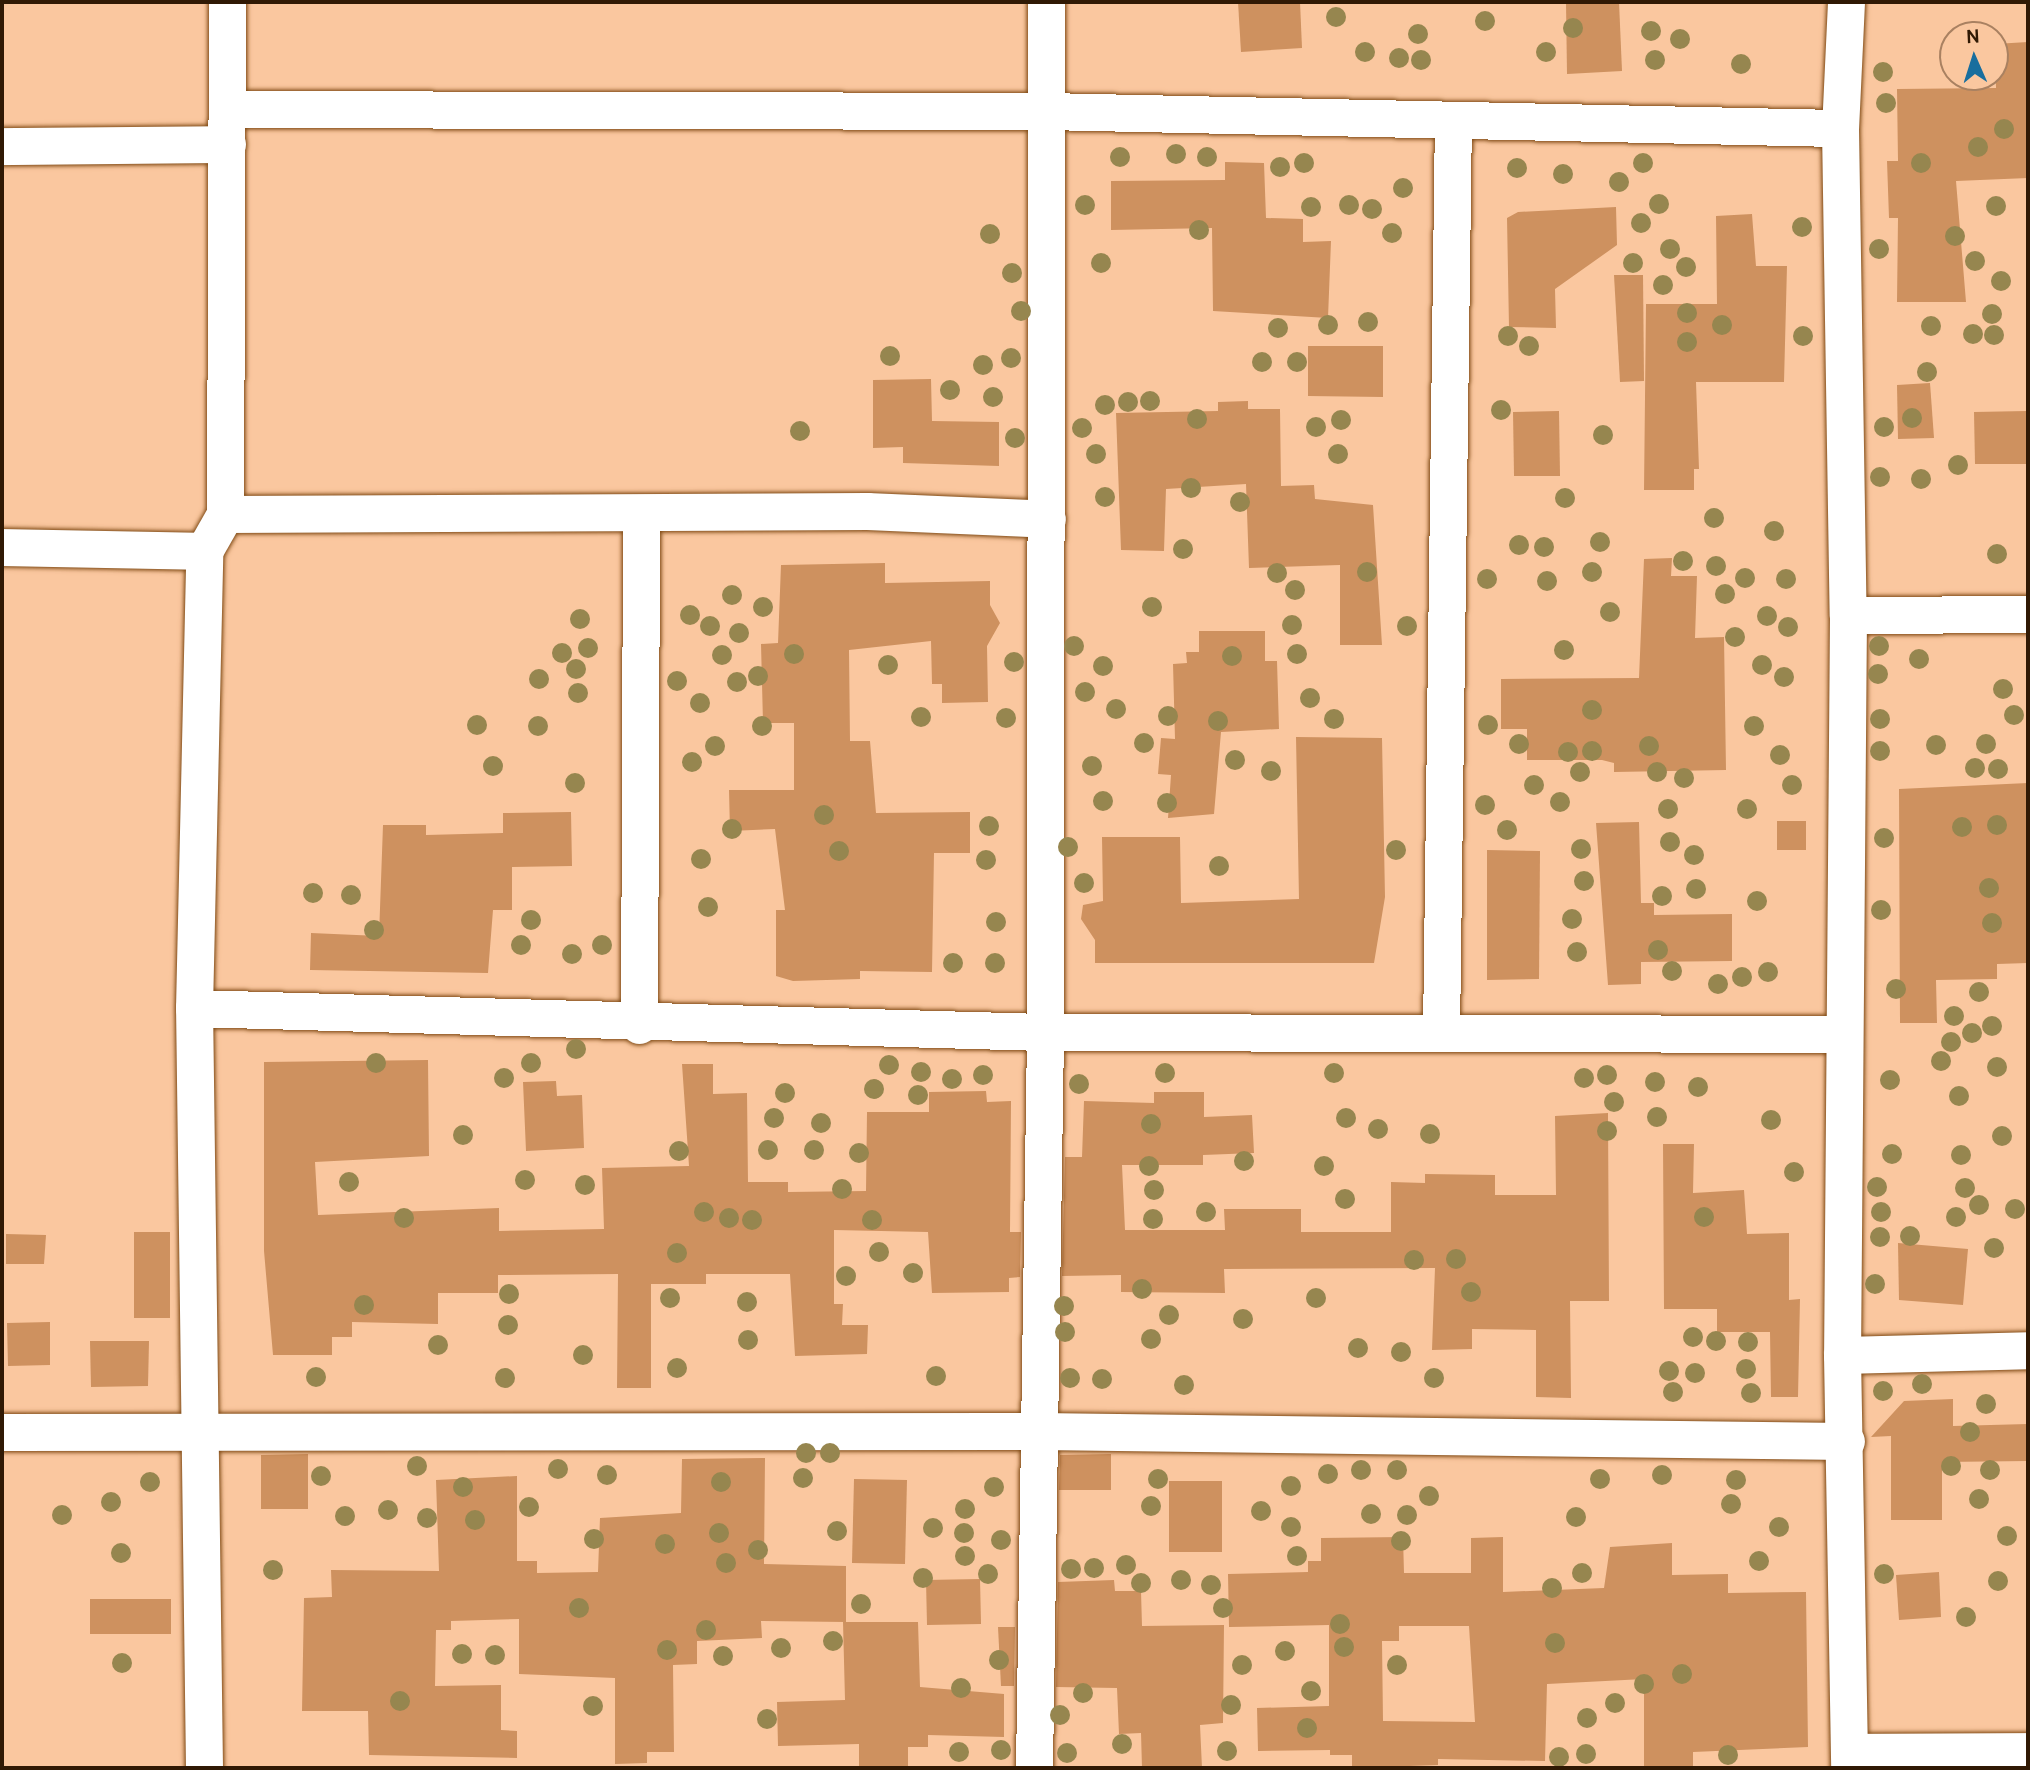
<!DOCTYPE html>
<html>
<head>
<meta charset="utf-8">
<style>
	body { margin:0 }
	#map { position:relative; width:2030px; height:1770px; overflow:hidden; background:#fac79f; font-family:Cabin,sans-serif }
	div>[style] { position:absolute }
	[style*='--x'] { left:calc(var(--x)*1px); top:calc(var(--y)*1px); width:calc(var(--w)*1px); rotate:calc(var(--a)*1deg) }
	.building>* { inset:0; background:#ce915f }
	.roads { filter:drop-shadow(0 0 2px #804a14) drop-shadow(0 0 2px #804a14) }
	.minor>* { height:37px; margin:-18.5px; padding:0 18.5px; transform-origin:18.5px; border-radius:18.5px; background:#fff }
	.trees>* { width:20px; height:20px; margin:-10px; border-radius:50%; background:#96864f }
	span { translate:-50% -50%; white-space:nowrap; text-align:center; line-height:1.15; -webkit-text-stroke:5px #fac79f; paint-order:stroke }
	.frame { position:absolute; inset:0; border:4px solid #301904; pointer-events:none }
	.north { position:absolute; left:1939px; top:21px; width:70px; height:70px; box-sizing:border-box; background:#fac79f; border:2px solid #a98161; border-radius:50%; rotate:357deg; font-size:19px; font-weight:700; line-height:28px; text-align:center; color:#301904 }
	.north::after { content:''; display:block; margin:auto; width:24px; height:32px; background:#186e9e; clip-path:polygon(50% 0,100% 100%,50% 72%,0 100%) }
</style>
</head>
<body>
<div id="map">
	<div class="building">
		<i style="clip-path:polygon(1238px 2px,1300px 2px,1302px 48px,1241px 52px)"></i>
		<i style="clip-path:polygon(1566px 2px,1619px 2px,1622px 71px,1567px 74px)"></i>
		<i style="clip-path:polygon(2028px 42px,2028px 178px,1956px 181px,1966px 302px,1897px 302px,1898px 218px,1889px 218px,1887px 161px,1898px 161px,1897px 89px,1996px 88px,1995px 44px)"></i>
		<i style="clip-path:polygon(1225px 162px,1264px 163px,1266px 218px,1303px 219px,1303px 242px,1331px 241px,1328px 318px,1213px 311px,1212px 228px,1111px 230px,1111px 181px,1225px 180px)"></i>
		<i style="clip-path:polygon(1616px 207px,1617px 245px,1555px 289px,1556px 328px,1509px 327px,1507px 218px,1518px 212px)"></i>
		<i style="clip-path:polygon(1752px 214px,1756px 266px,1787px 266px,1784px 382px,1696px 382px,1699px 469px,1694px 469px,1694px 490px,1644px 490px,1646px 304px,1717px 304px,1716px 216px)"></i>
		<i style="clip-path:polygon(1614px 275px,1643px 275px,1644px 381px,1620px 382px)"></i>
		<i style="clip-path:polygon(1308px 346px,1383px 346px,1383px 397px,1308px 396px)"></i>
		<i style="clip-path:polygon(931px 379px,932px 421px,999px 422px,999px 466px,903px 463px,903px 447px,873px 448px,873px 380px)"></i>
		<i style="clip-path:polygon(1930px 383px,1934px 438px,1898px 439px,1897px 385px)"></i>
		<i style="clip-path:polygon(1248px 401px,1248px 409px,1280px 409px,1281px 486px,1314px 485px,1315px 499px,1373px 505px,1382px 645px,1340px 645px,1340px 565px,1249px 568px,1246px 484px,1166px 489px,1164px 551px,1121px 550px,1116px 413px,1218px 411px,1218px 402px)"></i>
		<i style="clip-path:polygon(1559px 411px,1560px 476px,1514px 476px,1513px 412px)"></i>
		<i style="clip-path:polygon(2027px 411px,2028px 464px,1975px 464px,1974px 412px)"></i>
		<i style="clip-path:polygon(1672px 558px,1671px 576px,1697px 576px,1695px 638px,1724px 637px,1726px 770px,1614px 772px,1614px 763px,1602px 760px,1527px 760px,1527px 729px,1501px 729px,1501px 679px,1639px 678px,1644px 559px)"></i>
		<i style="clip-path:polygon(885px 563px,885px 583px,990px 581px,990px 605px,1000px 623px,987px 646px,988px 702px,942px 703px,942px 684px,932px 684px,931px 641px,849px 650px,850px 741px,870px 741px,876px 813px,970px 812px,970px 853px,934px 853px,932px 972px,860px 971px,860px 979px,793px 981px,776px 976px,776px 910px,785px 910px,775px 829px,730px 831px,729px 790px,794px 790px,794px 723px,763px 723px,761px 644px,778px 643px,781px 565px)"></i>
		<i style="clip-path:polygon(1199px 631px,1265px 631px,1265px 661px,1277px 661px,1279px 729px,1221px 732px,1214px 814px,1168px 818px,1171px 775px,1158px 774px,1161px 738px,1175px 739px,1173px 664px,1187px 663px,1186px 652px,1199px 652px)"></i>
		<i style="clip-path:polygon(1296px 737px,1382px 738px,1385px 897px,1374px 963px,1095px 963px,1095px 940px,1081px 919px,1083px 905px,1103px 901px,1102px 837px,1180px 837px,1181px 903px,1299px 899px)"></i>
		<i style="clip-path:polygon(2028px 783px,2028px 963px,1997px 964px,1997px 979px,1936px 980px,1937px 1023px,1900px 1023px,1899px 789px)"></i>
		<i style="clip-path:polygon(571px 812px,572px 866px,512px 867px,512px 910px,493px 910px,488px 973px,310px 970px,311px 933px,379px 936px,383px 825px,426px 825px,426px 835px,503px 833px,503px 813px)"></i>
		<i style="clip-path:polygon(1777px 821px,1806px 821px,1806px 850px,1777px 850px)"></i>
		<i style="clip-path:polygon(1639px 822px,1641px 903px,1654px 903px,1654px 915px,1732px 914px,1732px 961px,1641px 962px,1641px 984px,1608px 985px,1596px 823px)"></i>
		<i style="clip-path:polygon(1487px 850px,1540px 851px,1539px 979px,1487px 980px)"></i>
		<i style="clip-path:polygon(428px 1060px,429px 1156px,315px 1162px,318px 1215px,499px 1208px,499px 1231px,604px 1229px,602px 1168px,689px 1166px,682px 1064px,713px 1064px,713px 1094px,747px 1093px,748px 1182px,788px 1182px,788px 1192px,866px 1191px,867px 1112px,929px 1112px,929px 1092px,986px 1091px,987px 1102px,1011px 1101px,1010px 1232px,1021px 1232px,1020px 1277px,1009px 1278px,1009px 1292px,932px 1293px,928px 1232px,834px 1230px,834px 1304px,843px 1304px,842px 1325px,868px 1325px,867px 1354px,795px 1356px,790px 1274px,706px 1274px,706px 1284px,651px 1284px,651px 1388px,617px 1388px,618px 1274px,498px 1275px,498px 1293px,438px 1293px,438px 1324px,352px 1322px,352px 1337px,332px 1337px,332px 1355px,273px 1355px,264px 1251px,264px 1062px)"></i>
		<i style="clip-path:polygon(556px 1081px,557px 1096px,582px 1095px,584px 1148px,526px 1151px,523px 1082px)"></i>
		<i style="clip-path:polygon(1154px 1092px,1204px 1092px,1204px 1117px,1252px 1115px,1254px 1153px,1203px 1155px,1203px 1165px,1122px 1165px,1125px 1230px,1225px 1230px,1224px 1209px,1301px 1209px,1301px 1232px,1391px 1232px,1391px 1182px,1425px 1183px,1425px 1174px,1495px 1175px,1495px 1195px,1556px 1195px,1555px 1116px,1608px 1113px,1609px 1301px,1570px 1301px,1571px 1398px,1536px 1397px,1536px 1330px,1472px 1329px,1472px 1349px,1432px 1350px,1435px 1268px,1224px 1269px,1225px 1293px,1121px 1292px,1121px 1275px,1062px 1276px,1065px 1157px,1082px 1157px,1084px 1101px,1154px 1103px)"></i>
		<i style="clip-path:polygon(1663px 1144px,1694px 1144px,1693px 1193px,1744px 1190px,1747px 1234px,1789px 1233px,1789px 1300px,1800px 1299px,1798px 1397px,1771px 1397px,1770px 1332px,1717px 1332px,1717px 1309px,1664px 1309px)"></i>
		<i style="clip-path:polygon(134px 1232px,170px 1232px,170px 1318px,134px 1318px)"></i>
		<i style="clip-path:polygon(6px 1234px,46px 1235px,44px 1264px,6px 1264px)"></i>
		<i style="clip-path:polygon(1898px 1243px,1968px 1249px,1963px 1305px,1899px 1300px)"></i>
		<i style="clip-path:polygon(50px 1322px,50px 1365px,8px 1366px,7px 1323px)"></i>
		<i style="clip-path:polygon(90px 1341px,149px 1341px,148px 1386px,91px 1387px)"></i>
		<i style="clip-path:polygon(1953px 1399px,1953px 1426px,2028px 1424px,2028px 1461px,1942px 1462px,1942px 1520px,1891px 1520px,1891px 1436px,1871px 1437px,1904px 1401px)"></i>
		<i style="clip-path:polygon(308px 1454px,308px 1509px,261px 1509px,261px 1455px)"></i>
		<i style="clip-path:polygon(1111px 1454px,1111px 1490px,1059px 1490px,1060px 1455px)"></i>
		<i style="clip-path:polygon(765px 1458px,764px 1564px,846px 1566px,846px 1622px,761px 1621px,762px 1638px,697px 1641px,697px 1664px,673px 1665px,674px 1752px,647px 1752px,647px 1763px,615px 1764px,615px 1678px,519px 1674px,519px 1619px,451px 1621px,451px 1630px,436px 1630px,435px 1686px,501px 1685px,501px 1730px,517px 1731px,517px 1758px,369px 1755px,368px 1711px,302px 1711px,304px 1598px,332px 1597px,331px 1570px,439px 1571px,436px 1480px,517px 1476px,517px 1561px,537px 1561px,537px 1573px,598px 1572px,600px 1518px,681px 1513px,682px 1459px)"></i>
		<i style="clip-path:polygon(854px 1479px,907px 1480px,905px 1564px,852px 1563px)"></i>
		<i style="clip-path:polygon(1169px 1481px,1222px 1481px,1222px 1552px,1169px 1552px)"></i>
		<i style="clip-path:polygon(evenodd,1403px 1537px,1404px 1573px,1471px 1573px,1471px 1538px,1503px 1537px,1503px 1592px,1604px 1588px,1610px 1547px,1672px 1543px,1672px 1575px,1728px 1574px,1728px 1593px,1806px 1592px,1808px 1747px,1693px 1752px,1693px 1768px,1644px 1768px,1644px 1679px,1547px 1684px,1545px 1761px,1438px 1759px,1438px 1765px,1352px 1768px,1352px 1755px,1330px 1755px,1330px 1750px,1258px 1751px,1257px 1708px,1329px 1706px,1329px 1625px,1229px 1627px,1228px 1574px,1308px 1572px,1308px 1561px,1321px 1561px,1321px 1538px,1403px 1537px,1399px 1626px,1469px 1626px,1475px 1722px,1383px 1721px,1382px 1641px,1399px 1641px,1399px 1626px)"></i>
		<i style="clip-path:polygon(1939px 1572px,1941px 1617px,1899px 1620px,1896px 1575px)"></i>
		<i style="clip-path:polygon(980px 1579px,981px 1624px,927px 1625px,926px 1580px)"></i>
		<i style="clip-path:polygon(1114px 1580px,1115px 1591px,1141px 1591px,1142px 1626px,1224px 1625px,1223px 1723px,1200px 1725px,1202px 1768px,1142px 1768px,1141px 1733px,1119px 1734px,1117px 1688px,1056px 1687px,1058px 1582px)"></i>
		<i style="clip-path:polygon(90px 1599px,171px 1599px,171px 1634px,90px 1634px)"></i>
		<i style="clip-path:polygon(843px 1622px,918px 1622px,920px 1687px,1004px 1694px,1004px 1737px,928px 1735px,928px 1747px,908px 1747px,908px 1768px,859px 1768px,859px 1744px,778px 1746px,777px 1702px,845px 1700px)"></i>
		<i style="clip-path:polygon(998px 1627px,1015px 1627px,1014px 1686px,1001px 1686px)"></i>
	</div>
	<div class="roads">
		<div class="minor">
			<i style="--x:1846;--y:2;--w:126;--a:92.7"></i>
			<i style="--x:1840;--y:128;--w:487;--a:89.1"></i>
			<i style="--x:1848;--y:615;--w:740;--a:90.46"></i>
			<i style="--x:1842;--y:1355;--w:413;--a:89"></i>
			<i style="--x:227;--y:109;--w:818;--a:0.14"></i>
			<i style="--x:1045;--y:111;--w:795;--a:1.23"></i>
			<i style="--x:2;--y:146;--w:225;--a:-0.5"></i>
			<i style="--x:225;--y:514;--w:642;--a:-0.27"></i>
			<i style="--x:867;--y:511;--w:180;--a:2.5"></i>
			<i style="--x:2;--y:547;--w:202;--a:1.1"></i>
			<i style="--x:1848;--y:615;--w:180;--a:-0.3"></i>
			<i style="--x:194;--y:1008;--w:851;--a:1.62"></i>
			<i style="--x:1045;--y:1032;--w:798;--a:0.14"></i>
			<i style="--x:639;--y:1025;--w:509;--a:-89.77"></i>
			<i style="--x:1441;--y:1033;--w:911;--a:-89.25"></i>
			<i style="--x:1842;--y:1355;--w:186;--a:-1.5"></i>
			<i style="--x:2;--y:1432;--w:1036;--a:-0.06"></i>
			<i style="--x:1038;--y:1431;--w:808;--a:0.71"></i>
			<i style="--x:1850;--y:1752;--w:178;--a:-0.3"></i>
			<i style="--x:204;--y:1768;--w:760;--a:-90.75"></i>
			<i style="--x:194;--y:1008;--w:457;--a:-88.7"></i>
			<i style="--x:204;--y:551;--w:43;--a:-60.4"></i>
			<i style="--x:225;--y:514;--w:512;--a:-89.78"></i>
			<i style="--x:1034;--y:1768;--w:736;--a:-89.14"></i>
			<i style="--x:1045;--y:1032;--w:1030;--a:-89.94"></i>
		</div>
	</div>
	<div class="trees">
		<i style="left:1336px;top:17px"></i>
		<i style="left:1485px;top:21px"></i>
		<i style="left:1573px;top:28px"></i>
		<i style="left:1651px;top:31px"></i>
		<i style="left:1418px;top:34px"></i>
		<i style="left:1680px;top:39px"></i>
		<i style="left:1365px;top:52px"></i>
		<i style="left:1546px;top:52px"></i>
		<i style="left:1399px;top:58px"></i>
		<i style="left:1421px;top:60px"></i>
		<i style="left:1655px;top:60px"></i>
		<i style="left:1741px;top:64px"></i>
		<i style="left:1883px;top:72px"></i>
		<i style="left:1886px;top:103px"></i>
		<i style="left:2004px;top:129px"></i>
		<i style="left:1978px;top:147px"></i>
		<i style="left:1176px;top:154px"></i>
		<i style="left:1120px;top:157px"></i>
		<i style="left:1207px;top:157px"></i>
		<i style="left:1304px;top:163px"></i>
		<i style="left:1643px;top:163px"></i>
		<i style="left:1921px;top:163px"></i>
		<i style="left:1280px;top:167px"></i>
		<i style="left:1517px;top:168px"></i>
		<i style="left:1563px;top:174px"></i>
		<i style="left:1619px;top:182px"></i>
		<i style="left:1403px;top:188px"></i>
		<i style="left:1659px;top:204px"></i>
		<i style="left:1085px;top:205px"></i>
		<i style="left:1349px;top:205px"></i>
		<i style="left:1996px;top:206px"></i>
		<i style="left:1311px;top:207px"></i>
		<i style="left:1372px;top:209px"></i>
		<i style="left:1641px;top:223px"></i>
		<i style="left:1802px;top:227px"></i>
		<i style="left:1199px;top:230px"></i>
		<i style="left:1392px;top:233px"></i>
		<i style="left:990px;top:234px"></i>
		<i style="left:1955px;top:236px"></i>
		<i style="left:1670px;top:249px"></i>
		<i style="left:1879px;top:249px"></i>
		<i style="left:1975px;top:261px"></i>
		<i style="left:1101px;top:263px"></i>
		<i style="left:1633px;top:263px"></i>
		<i style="left:1686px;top:267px"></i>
		<i style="left:1012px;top:273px"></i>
		<i style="left:2001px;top:281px"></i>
		<i style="left:1663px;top:285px"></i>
		<i style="left:1021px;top:311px"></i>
		<i style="left:1687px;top:313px"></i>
		<i style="left:1992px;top:314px"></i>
		<i style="left:1368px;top:322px"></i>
		<i style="left:1328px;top:325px"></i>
		<i style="left:1722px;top:325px"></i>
		<i style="left:1931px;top:326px"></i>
		<i style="left:1278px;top:328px"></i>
		<i style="left:1973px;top:334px"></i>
		<i style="left:1994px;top:335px"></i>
		<i style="left:1508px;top:336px"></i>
		<i style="left:1803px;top:336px"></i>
		<i style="left:1687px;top:342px"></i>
		<i style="left:1529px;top:346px"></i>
		<i style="left:890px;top:356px"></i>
		<i style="left:1011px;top:358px"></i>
		<i style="left:1262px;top:362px"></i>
		<i style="left:1297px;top:362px"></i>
		<i style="left:983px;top:365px"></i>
		<i style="left:1927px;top:372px"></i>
		<i style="left:950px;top:390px"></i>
		<i style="left:993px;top:397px"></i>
		<i style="left:1150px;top:401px"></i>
		<i style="left:1128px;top:402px"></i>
		<i style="left:1105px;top:405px"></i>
		<i style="left:1501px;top:410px"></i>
		<i style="left:1912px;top:418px"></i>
		<i style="left:1197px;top:419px"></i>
		<i style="left:1341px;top:420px"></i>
		<i style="left:1316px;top:427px"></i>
		<i style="left:1884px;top:427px"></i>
		<i style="left:1082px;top:428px"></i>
		<i style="left:800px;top:431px"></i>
		<i style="left:1603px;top:435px"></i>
		<i style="left:1015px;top:438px"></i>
		<i style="left:1096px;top:454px"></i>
		<i style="left:1338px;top:454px"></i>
		<i style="left:1958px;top:465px"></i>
		<i style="left:1880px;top:477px"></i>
		<i style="left:1921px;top:479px"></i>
		<i style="left:1191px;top:488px"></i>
		<i style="left:1105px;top:497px"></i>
		<i style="left:1565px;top:498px"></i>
		<i style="left:1240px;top:502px"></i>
		<i style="left:1714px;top:518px"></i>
		<i style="left:1774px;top:531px"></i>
		<i style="left:1600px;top:542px"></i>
		<i style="left:1519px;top:545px"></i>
		<i style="left:1544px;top:547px"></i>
		<i style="left:1183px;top:549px"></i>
		<i style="left:1997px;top:554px"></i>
		<i style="left:1683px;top:561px"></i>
		<i style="left:1716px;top:566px"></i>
		<i style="left:1367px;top:572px"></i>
		<i style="left:1592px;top:572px"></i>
		<i style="left:1277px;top:573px"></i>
		<i style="left:1745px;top:578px"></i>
		<i style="left:1487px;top:579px"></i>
		<i style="left:1786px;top:579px"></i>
		<i style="left:1547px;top:581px"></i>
		<i style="left:1295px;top:590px"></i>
		<i style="left:1725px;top:594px"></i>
		<i style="left:732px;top:595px"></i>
		<i style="left:763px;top:607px"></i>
		<i style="left:1152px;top:607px"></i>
		<i style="left:1610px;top:612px"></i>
		<i style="left:690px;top:615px"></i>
		<i style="left:1767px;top:616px"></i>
		<i style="left:580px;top:619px"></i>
		<i style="left:1292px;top:625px"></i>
		<i style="left:710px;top:626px"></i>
		<i style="left:1407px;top:626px"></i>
		<i style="left:1788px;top:627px"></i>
		<i style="left:739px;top:633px"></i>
		<i style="left:1735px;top:637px"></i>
		<i style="left:1074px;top:646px"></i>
		<i style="left:1879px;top:646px"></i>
		<i style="left:588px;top:648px"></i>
		<i style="left:1564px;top:650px"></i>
		<i style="left:562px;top:653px"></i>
		<i style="left:794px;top:654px"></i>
		<i style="left:1297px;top:654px"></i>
		<i style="left:722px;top:655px"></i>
		<i style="left:1232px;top:656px"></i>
		<i style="left:1919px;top:659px"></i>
		<i style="left:1014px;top:662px"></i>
		<i style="left:888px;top:665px"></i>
		<i style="left:1762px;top:665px"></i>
		<i style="left:1103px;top:666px"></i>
		<i style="left:576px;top:669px"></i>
		<i style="left:1878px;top:674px"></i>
		<i style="left:758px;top:676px"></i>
		<i style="left:1784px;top:677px"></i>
		<i style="left:539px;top:679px"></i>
		<i style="left:677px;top:681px"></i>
		<i style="left:737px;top:682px"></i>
		<i style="left:2003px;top:689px"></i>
		<i style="left:1085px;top:692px"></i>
		<i style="left:578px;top:693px"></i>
		<i style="left:1310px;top:698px"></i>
		<i style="left:700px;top:703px"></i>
		<i style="left:1116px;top:709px"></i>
		<i style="left:1592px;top:710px"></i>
		<i style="left:2014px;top:715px"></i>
		<i style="left:1168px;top:716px"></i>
		<i style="left:921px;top:717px"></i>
		<i style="left:1006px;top:718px"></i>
		<i style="left:1334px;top:719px"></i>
		<i style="left:1880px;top:719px"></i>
		<i style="left:1218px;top:721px"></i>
		<i style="left:477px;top:725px"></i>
		<i style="left:1488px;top:725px"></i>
		<i style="left:538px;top:726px"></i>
		<i style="left:762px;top:726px"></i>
		<i style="left:1754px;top:726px"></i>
		<i style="left:1144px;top:743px"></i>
		<i style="left:1519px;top:744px"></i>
		<i style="left:1986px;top:744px"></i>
		<i style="left:1936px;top:745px"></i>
		<i style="left:715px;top:746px"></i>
		<i style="left:1649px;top:746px"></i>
		<i style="left:1592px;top:751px"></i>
		<i style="left:1880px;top:751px"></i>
		<i style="left:1568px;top:752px"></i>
		<i style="left:1780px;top:755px"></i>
		<i style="left:1235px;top:760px"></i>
		<i style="left:692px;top:762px"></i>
		<i style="left:493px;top:766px"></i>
		<i style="left:1092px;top:766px"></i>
		<i style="left:1975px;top:768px"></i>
		<i style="left:1998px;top:769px"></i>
		<i style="left:1271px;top:771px"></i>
		<i style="left:1580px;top:772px"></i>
		<i style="left:1657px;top:772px"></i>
		<i style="left:1684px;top:778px"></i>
		<i style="left:575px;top:783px"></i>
		<i style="left:1534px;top:785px"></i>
		<i style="left:1792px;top:785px"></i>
		<i style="left:1103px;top:801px"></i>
		<i style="left:1560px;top:802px"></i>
		<i style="left:1167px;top:803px"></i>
		<i style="left:1485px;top:805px"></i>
		<i style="left:1668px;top:809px"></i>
		<i style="left:1747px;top:809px"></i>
		<i style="left:824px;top:815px"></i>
		<i style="left:1997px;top:825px"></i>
		<i style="left:989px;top:826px"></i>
		<i style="left:1962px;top:827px"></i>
		<i style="left:732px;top:829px"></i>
		<i style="left:1507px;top:830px"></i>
		<i style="left:1884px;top:838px"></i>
		<i style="left:1670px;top:842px"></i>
		<i style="left:1068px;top:847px"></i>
		<i style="left:1581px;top:849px"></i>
		<i style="left:1396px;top:850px"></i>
		<i style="left:839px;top:851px"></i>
		<i style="left:1694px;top:855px"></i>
		<i style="left:701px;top:859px"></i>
		<i style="left:986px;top:860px"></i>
		<i style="left:1219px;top:866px"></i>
		<i style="left:1584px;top:881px"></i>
		<i style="left:1084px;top:883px"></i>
		<i style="left:1989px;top:888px"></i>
		<i style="left:1696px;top:889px"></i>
		<i style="left:313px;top:893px"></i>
		<i style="left:351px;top:895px"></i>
		<i style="left:1662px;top:896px"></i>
		<i style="left:1757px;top:901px"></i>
		<i style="left:708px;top:907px"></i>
		<i style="left:1881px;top:910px"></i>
		<i style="left:1572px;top:919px"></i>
		<i style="left:531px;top:920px"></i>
		<i style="left:996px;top:922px"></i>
		<i style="left:1992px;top:923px"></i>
		<i style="left:374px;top:930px"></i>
		<i style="left:521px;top:945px"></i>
		<i style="left:602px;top:945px"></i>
		<i style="left:1658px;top:950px"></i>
		<i style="left:1577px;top:952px"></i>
		<i style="left:572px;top:954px"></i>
		<i style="left:953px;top:963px"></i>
		<i style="left:995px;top:963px"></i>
		<i style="left:1672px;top:971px"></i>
		<i style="left:1768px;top:972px"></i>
		<i style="left:1742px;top:977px"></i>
		<i style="left:1718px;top:984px"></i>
		<i style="left:1896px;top:989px"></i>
		<i style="left:1979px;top:992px"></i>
		<i style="left:1954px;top:1016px"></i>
		<i style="left:1992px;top:1026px"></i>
		<i style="left:1972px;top:1033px"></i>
		<i style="left:1951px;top:1042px"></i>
		<i style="left:576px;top:1049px"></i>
		<i style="left:1941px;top:1061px"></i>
		<i style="left:376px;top:1063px"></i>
		<i style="left:531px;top:1063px"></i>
		<i style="left:889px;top:1065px"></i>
		<i style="left:1997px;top:1067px"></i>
		<i style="left:921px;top:1072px"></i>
		<i style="left:1165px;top:1073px"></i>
		<i style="left:1334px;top:1073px"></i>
		<i style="left:983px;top:1075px"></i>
		<i style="left:1607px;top:1075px"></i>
		<i style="left:504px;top:1078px"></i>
		<i style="left:1584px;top:1078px"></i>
		<i style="left:952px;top:1079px"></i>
		<i style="left:1890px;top:1080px"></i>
		<i style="left:1655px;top:1082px"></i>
		<i style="left:1079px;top:1084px"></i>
		<i style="left:1698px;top:1087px"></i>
		<i style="left:874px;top:1089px"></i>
		<i style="left:785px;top:1093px"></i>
		<i style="left:918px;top:1095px"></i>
		<i style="left:1959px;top:1096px"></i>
		<i style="left:1614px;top:1102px"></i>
		<i style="left:1657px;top:1117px"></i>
		<i style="left:774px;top:1118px"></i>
		<i style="left:1346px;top:1118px"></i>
		<i style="left:1771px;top:1120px"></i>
		<i style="left:821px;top:1123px"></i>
		<i style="left:1151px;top:1124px"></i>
		<i style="left:1378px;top:1129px"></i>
		<i style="left:1607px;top:1131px"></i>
		<i style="left:1430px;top:1134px"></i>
		<i style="left:463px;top:1135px"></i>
		<i style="left:2002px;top:1136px"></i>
		<i style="left:768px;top:1150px"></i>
		<i style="left:814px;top:1150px"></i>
		<i style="left:679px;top:1151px"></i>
		<i style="left:859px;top:1153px"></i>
		<i style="left:1892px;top:1154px"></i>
		<i style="left:1961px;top:1155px"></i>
		<i style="left:1244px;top:1161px"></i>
		<i style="left:1149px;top:1166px"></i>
		<i style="left:1324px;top:1166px"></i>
		<i style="left:1794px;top:1172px"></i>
		<i style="left:525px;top:1180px"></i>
		<i style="left:349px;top:1182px"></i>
		<i style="left:585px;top:1185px"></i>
		<i style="left:1877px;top:1187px"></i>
		<i style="left:1965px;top:1188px"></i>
		<i style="left:842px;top:1189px"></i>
		<i style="left:1154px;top:1190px"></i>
		<i style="left:1345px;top:1199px"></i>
		<i style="left:1979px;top:1205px"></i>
		<i style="left:2015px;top:1209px"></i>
		<i style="left:704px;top:1212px"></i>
		<i style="left:1206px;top:1212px"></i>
		<i style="left:1881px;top:1212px"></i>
		<i style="left:1704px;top:1217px"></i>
		<i style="left:1956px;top:1217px"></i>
		<i style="left:404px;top:1218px"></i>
		<i style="left:729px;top:1218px"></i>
		<i style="left:1153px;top:1219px"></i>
		<i style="left:752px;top:1220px"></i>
		<i style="left:872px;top:1220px"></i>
		<i style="left:1910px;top:1236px"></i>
		<i style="left:1880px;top:1237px"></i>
		<i style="left:1994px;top:1248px"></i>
		<i style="left:879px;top:1252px"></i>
		<i style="left:677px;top:1253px"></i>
		<i style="left:1456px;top:1259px"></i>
		<i style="left:1414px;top:1260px"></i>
		<i style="left:913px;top:1273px"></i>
		<i style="left:846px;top:1276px"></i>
		<i style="left:1875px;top:1284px"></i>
		<i style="left:1142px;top:1289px"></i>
		<i style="left:1471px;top:1292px"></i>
		<i style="left:509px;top:1294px"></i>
		<i style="left:670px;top:1298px"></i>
		<i style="left:1316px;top:1298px"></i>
		<i style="left:747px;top:1302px"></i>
		<i style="left:364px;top:1305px"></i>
		<i style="left:1064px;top:1306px"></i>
		<i style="left:1169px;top:1315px"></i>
		<i style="left:1243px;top:1319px"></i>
		<i style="left:508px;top:1325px"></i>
		<i style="left:1065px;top:1332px"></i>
		<i style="left:1693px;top:1337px"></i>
		<i style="left:1151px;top:1339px"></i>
		<i style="left:748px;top:1340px"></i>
		<i style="left:1716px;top:1341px"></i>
		<i style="left:1748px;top:1342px"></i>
		<i style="left:438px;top:1345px"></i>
		<i style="left:1358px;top:1348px"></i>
		<i style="left:1401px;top:1352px"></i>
		<i style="left:583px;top:1355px"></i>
		<i style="left:677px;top:1368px"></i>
		<i style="left:1746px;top:1369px"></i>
		<i style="left:1669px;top:1371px"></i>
		<i style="left:1695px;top:1373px"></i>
		<i style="left:936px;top:1376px"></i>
		<i style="left:316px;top:1377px"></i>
		<i style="left:505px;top:1378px"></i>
		<i style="left:1070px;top:1378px"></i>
		<i style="left:1434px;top:1378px"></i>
		<i style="left:1102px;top:1379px"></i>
		<i style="left:1922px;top:1384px"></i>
		<i style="left:1184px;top:1385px"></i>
		<i style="left:1883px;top:1391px"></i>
		<i style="left:1673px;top:1392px"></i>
		<i style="left:1751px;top:1393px"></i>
		<i style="left:1986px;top:1404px"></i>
		<i style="left:1970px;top:1432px"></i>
		<i style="left:806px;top:1453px"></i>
		<i style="left:830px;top:1453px"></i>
		<i style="left:417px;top:1466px"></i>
		<i style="left:1951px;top:1466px"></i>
		<i style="left:558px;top:1469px"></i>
		<i style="left:1361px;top:1470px"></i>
		<i style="left:1397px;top:1470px"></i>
		<i style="left:1990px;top:1470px"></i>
		<i style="left:1328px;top:1474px"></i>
		<i style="left:607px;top:1475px"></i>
		<i style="left:1662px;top:1475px"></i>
		<i style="left:321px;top:1476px"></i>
		<i style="left:803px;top:1478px"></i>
		<i style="left:1158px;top:1479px"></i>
		<i style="left:1600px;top:1479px"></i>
		<i style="left:1736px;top:1480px"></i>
		<i style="left:150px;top:1482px"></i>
		<i style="left:721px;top:1482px"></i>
		<i style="left:1291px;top:1486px"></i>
		<i style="left:463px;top:1487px"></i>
		<i style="left:994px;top:1487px"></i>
		<i style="left:1429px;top:1496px"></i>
		<i style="left:1979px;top:1499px"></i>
		<i style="left:111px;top:1502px"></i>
		<i style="left:1731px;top:1504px"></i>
		<i style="left:1151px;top:1506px"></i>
		<i style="left:529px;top:1507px"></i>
		<i style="left:965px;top:1509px"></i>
		<i style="left:388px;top:1510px"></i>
		<i style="left:1261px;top:1511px"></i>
		<i style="left:1371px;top:1514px"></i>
		<i style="left:62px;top:1515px"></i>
		<i style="left:1407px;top:1515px"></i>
		<i style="left:345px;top:1516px"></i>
		<i style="left:1576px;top:1517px"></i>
		<i style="left:427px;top:1518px"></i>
		<i style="left:475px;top:1520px"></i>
		<i style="left:1291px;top:1527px"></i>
		<i style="left:1779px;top:1527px"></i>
		<i style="left:933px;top:1528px"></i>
		<i style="left:837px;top:1531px"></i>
		<i style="left:719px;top:1533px"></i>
		<i style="left:964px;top:1533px"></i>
		<i style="left:2007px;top:1536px"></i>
		<i style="left:594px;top:1539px"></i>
		<i style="left:1001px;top:1540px"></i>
		<i style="left:1401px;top:1541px"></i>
		<i style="left:665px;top:1544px"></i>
		<i style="left:758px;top:1550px"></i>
		<i style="left:121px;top:1553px"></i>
		<i style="left:965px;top:1556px"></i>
		<i style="left:1297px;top:1556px"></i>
		<i style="left:1759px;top:1561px"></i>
		<i style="left:726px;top:1563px"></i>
		<i style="left:1126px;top:1565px"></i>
		<i style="left:1094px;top:1568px"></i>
		<i style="left:1071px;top:1569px"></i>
		<i style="left:273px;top:1570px"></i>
		<i style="left:1582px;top:1573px"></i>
		<i style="left:988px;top:1574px"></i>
		<i style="left:1884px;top:1574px"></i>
		<i style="left:923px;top:1578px"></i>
		<i style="left:1181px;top:1580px"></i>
		<i style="left:1998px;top:1581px"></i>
		<i style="left:1141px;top:1583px"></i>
		<i style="left:1211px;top:1585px"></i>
		<i style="left:1552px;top:1588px"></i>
		<i style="left:861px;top:1604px"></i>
		<i style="left:579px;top:1608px"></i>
		<i style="left:1223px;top:1608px"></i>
		<i style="left:1966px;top:1617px"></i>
		<i style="left:1340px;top:1624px"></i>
		<i style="left:706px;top:1630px"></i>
		<i style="left:833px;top:1641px"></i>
		<i style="left:1555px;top:1643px"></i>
		<i style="left:1344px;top:1647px"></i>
		<i style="left:781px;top:1648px"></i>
		<i style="left:667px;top:1650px"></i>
		<i style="left:1285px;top:1651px"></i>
		<i style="left:462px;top:1654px"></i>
		<i style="left:495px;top:1655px"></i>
		<i style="left:723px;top:1656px"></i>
		<i style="left:999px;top:1660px"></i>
		<i style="left:122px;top:1663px"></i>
		<i style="left:1242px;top:1665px"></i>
		<i style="left:1397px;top:1665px"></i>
		<i style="left:1682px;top:1674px"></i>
		<i style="left:1644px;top:1684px"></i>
		<i style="left:961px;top:1688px"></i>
		<i style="left:1311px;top:1691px"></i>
		<i style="left:1083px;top:1693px"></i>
		<i style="left:400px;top:1701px"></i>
		<i style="left:1615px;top:1703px"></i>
		<i style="left:1231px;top:1705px"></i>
		<i style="left:593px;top:1706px"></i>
		<i style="left:1060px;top:1715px"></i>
		<i style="left:1587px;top:1718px"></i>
		<i style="left:767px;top:1719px"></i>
		<i style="left:1307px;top:1728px"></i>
		<i style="left:1122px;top:1744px"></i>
		<i style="left:1001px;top:1750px"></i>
		<i style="left:1227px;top:1751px"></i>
		<i style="left:959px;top:1752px"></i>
		<i style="left:1067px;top:1753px"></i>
		<i style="left:1586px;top:1754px"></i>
		<i style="left:1728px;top:1755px"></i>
		<i style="left:1559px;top:1757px"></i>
	</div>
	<div class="frame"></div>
	<div class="north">N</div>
</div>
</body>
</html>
